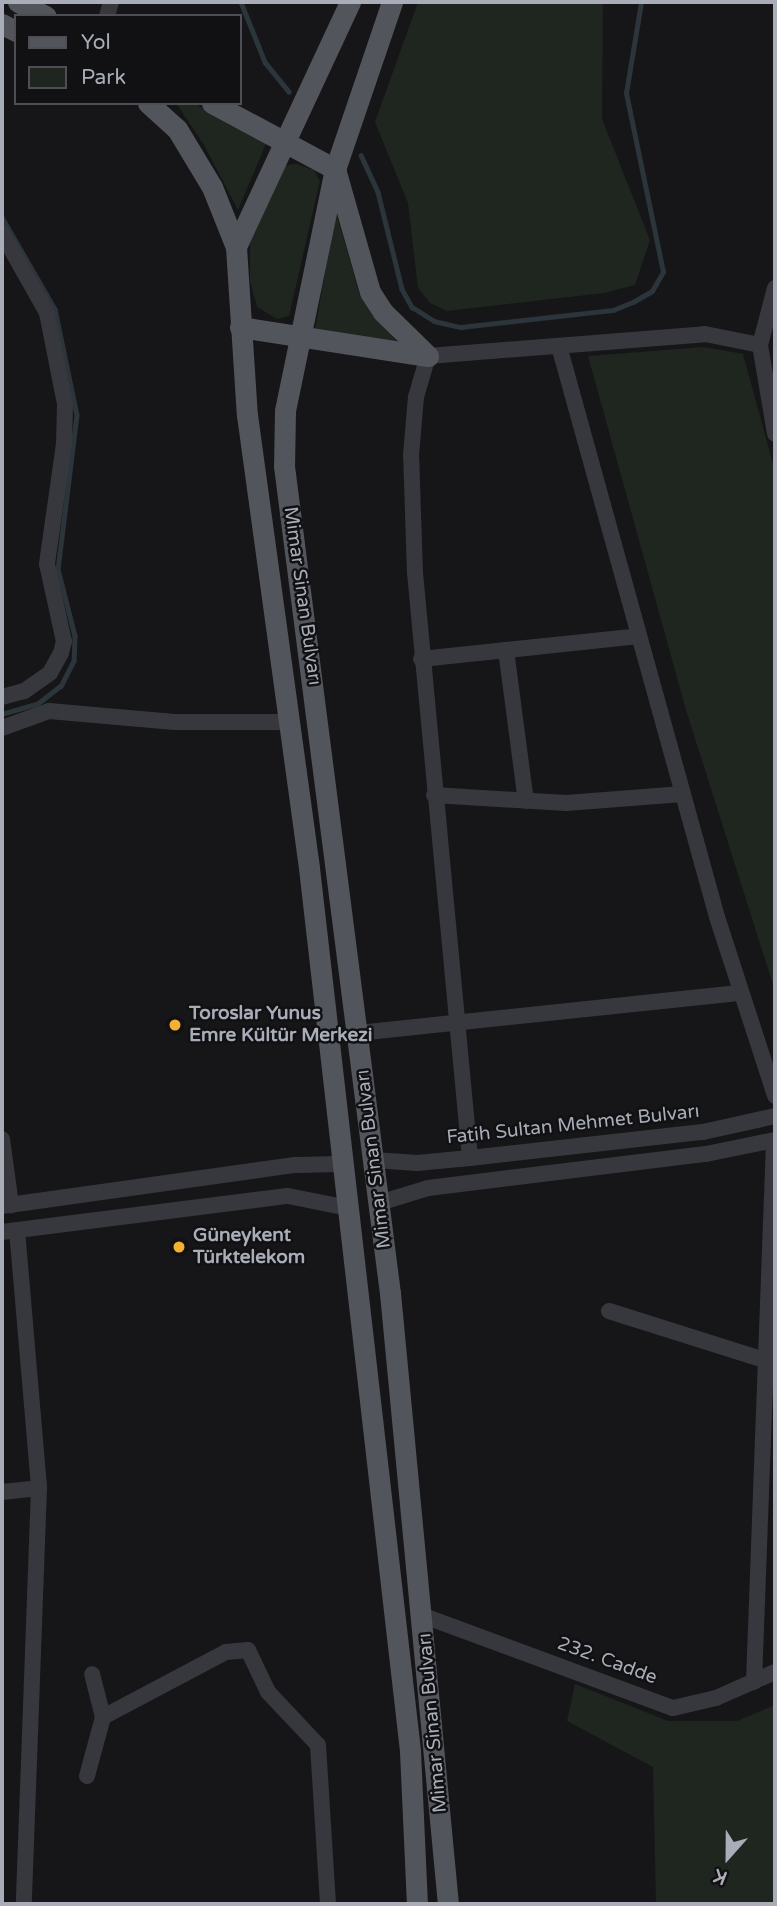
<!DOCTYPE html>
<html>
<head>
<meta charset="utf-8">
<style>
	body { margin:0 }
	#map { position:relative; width:777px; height:1906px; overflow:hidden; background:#161618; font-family:"Varela Round",sans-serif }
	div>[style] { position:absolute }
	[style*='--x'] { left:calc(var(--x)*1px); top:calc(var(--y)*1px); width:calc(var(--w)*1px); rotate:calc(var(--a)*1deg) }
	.green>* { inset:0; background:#1e261f }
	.stream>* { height:4.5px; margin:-2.25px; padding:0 2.25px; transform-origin:2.25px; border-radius:2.25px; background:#2c353c }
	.minor>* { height:16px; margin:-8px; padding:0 8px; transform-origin:8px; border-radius:8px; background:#37383d }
	.major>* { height:21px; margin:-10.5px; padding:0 10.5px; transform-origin:10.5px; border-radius:10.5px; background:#53555c }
	.dots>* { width:19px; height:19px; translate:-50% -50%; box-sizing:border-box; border:4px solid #111113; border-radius:50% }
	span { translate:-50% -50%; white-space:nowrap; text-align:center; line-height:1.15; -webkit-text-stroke:5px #111113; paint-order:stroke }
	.street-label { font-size:19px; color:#a8adb8 }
	.poi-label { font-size:19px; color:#a8adb8; font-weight:700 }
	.left { translate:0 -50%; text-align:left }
	.frame { position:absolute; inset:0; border:4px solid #a8adb8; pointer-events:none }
	.legend { position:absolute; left:14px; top:14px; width:228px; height:91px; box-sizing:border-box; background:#111113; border:2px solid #4d4f55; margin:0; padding:9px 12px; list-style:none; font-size:21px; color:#a8adb8 }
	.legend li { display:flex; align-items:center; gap:14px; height:35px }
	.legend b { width:35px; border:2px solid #4d4f55 }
	.north { position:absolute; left:693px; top:1822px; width:70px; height:70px; -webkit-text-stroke:5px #111113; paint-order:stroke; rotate:201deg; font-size:19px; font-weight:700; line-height:28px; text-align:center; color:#a8adb8 }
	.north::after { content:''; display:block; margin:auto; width:24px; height:32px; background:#a8adb8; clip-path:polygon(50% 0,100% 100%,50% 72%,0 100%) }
</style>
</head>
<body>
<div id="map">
	<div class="green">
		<i style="clip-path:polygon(418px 2px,603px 2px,602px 119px,650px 240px,635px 285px,604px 293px,447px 311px,430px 303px,418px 288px,408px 203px,375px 122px)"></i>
		<i style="clip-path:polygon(176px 103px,193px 103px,267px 141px,238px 210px,204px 145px)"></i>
		<i style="clip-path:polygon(296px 164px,314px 170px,320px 181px,289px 316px,277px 319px,257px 307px,250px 281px,250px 243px,280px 166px)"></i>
		<i style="clip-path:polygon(336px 212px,360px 296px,401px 347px,314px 335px)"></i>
		<i style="clip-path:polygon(704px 347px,743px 354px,775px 471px,775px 991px,686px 710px,588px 356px)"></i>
		<i style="clip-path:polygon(575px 1684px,668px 1721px,737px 1721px,775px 1705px,775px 1904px,656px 1904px,653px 1767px,567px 1721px)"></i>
	</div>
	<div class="stream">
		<i style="--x:241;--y:2;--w:65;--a:68.2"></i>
		<i style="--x:265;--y:62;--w:38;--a:51"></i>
		<i style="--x:361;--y:155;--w:41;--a:65.3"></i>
		<i style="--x:378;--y:192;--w:100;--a:76.1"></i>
		<i style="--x:402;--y:289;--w:21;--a:61"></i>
		<i style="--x:412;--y:307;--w:26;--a:32"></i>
		<i style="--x:434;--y:321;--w:28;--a:13"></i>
		<i style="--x:461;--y:327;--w:153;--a:-6.4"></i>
		<i style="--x:613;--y:310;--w:22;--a:-22"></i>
		<i style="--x:633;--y:302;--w:22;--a:-30"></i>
		<i style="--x:652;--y:291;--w:22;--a:-60"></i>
		<i style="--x:663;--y:272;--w:183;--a:-101.7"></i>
		<i style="--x:626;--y:93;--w:92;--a:-80.6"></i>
		<i style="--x:2;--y:217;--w:106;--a:60.1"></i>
		<i style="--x:55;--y:309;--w:108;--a:78.3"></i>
		<i style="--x:77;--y:415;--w:155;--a:97"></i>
		<i style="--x:58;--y:569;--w:69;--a:75.8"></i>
		<i style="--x:75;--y:636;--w:25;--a:92"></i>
		<i style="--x:74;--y:661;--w:28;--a:117"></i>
		<i style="--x:61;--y:686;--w:29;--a:142"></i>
		<i style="--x:38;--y:704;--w:37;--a:164"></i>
	</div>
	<div class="minor">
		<i style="--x:107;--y:16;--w:15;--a:-74"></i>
		<i style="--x:2;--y:233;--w:92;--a:60.6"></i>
		<i style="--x:47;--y:313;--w:93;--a:78.8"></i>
		<i style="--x:65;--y:404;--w:40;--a:91.4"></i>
		<i style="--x:64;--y:444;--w:121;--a:98.1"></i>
		<i style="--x:47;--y:564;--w:79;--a:77.6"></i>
		<i style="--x:64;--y:641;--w:12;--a:104"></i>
		<i style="--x:61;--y:653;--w:23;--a:119"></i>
		<i style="--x:50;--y:673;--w:32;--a:145"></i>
		<i style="--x:24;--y:691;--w:23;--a:165"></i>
		<i style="--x:775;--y:288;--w:59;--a:104.7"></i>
		<i style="--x:760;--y:345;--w:90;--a:80.4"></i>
		<i style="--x:559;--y:346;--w:592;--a:74.53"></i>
		<i style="--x:717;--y:917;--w:188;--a:72"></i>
		<i style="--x:506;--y:650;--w:152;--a:82.5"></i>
		<i style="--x:421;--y:659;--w:219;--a:-6"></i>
		<i style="--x:2;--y:728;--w:50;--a:-19.9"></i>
		<i style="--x:49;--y:711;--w:126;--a:5"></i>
		<i style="--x:175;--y:722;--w:112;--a:0"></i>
		<i style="--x:434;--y:795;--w:132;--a:3.5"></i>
		<i style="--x:566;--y:803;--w:117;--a:-4.4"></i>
		<i style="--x:358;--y:1033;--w:385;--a:-6"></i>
		<i style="--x:2;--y:1139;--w:67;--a:82.2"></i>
		<i style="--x:470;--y:1158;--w:588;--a:-95.37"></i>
		<i style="--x:415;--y:573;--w:118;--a:-91.9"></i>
		<i style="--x:411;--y:455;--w:58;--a:-85.1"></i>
		<i style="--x:416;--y:397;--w:43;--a:-73.7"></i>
		<i style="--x:428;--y:356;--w:278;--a:-4.5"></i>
		<i style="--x:705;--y:334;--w:56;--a:11.3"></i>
		<i style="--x:374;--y:1160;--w:43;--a:4"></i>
		<i style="--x:417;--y:1163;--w:53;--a:-5.4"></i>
		<i style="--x:470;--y:1158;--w:234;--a:-6.4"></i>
		<i style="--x:703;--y:1132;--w:74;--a:-12.5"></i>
		<i style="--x:379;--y:1203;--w:51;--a:-17"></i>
		<i style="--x:428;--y:1188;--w:280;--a:-7"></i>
		<i style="--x:706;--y:1154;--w:70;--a:-11.5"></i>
		<i style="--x:2;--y:1206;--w:296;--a:-8"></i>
		<i style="--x:295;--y:1165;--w:47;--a:-1.2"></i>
		<i style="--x:17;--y:1230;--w:259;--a:85.1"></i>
		<i style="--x:39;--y:1488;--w:416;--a:92.1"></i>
		<i style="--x:2;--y:1232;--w:288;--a:-7.2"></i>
		<i style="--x:288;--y:1196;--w:61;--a:11.3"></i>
		<i style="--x:609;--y:1311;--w:163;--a:17.5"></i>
		<i style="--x:2;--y:1492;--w:37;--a:-6"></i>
		<i style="--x:424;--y:1616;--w:265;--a:20.3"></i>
		<i style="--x:673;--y:1708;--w:44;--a:-13.1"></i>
		<i style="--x:716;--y:1698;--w:64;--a:-23.8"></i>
		<i style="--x:754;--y:1682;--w:541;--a:-87.88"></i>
		<i style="--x:103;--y:1717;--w:139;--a:-27.9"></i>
		<i style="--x:226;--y:1652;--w:22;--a:-5"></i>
		<i style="--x:248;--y:1650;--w:47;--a:64.5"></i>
		<i style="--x:268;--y:1692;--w:73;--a:46.7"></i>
		<i style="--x:318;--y:1745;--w:159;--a:86.4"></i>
		<i style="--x:87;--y:1776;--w:61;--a:-74.8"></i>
		<i style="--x:103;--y:1717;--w:44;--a:-104.3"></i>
	</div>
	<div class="major">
		<i style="--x:18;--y:2;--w:31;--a:27"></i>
		<i style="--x:350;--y:2;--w:270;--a:115"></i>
		<i style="--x:236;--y:247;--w:168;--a:86.3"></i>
		<i style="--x:247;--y:415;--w:457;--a:82.2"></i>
		<i style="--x:309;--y:868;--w:889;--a:83.47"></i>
		<i style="--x:410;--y:1751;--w:153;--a:87.4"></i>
		<i style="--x:392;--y:2;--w:176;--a:108.8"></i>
		<i style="--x:335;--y:169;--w:247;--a:101.7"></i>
		<i style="--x:285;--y:411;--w:55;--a:91"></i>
		<i style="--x:284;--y:466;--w:834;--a:82.7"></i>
		<i style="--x:390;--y:1293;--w:614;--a:84.58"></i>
		<i style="--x:2;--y:24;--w:16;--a:27"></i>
		<i style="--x:148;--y:103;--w:39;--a:42"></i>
		<i style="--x:177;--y:129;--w:68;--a:58.9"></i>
		<i style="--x:212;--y:187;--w:65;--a:68.2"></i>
		<i style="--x:212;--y:103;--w:140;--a:28.2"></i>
		<i style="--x:335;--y:169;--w:128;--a:74.1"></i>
		<i style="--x:370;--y:292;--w:24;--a:57"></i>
		<i style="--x:383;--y:312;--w:63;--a:44.4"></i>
		<i style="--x:240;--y:327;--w:190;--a:8.8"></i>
	</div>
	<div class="dots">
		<i style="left:175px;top:1025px;background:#f2b134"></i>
		<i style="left:179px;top:1247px;background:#f2b134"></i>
	</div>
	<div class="street-label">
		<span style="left:302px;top:596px;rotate:82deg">Mimar Sinan Bulvarı</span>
		<span style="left:573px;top:1125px;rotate:-6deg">Fatih Sultan Mehmet Bulvarı</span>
		<span style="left:374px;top:1159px;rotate:-97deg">Mimar Sinan Bulvarı</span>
		<span style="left:607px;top:1661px;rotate:20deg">232. Cadde</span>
		<span style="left:433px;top:1723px;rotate:-95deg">Mimar Sinan Bulvarı</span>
	</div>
	<div class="poi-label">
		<span class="left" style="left:189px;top:1025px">Toroslar Yunus<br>Emre Kültür Merkezi</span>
		<span class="left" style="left:193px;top:1247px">Güneykent<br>Türktelekom</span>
	</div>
	<div class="frame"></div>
	<ul class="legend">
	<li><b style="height:9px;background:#53555c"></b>Yol</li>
	<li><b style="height:19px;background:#1e261f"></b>Park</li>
	</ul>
	<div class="north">K</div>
</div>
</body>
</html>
